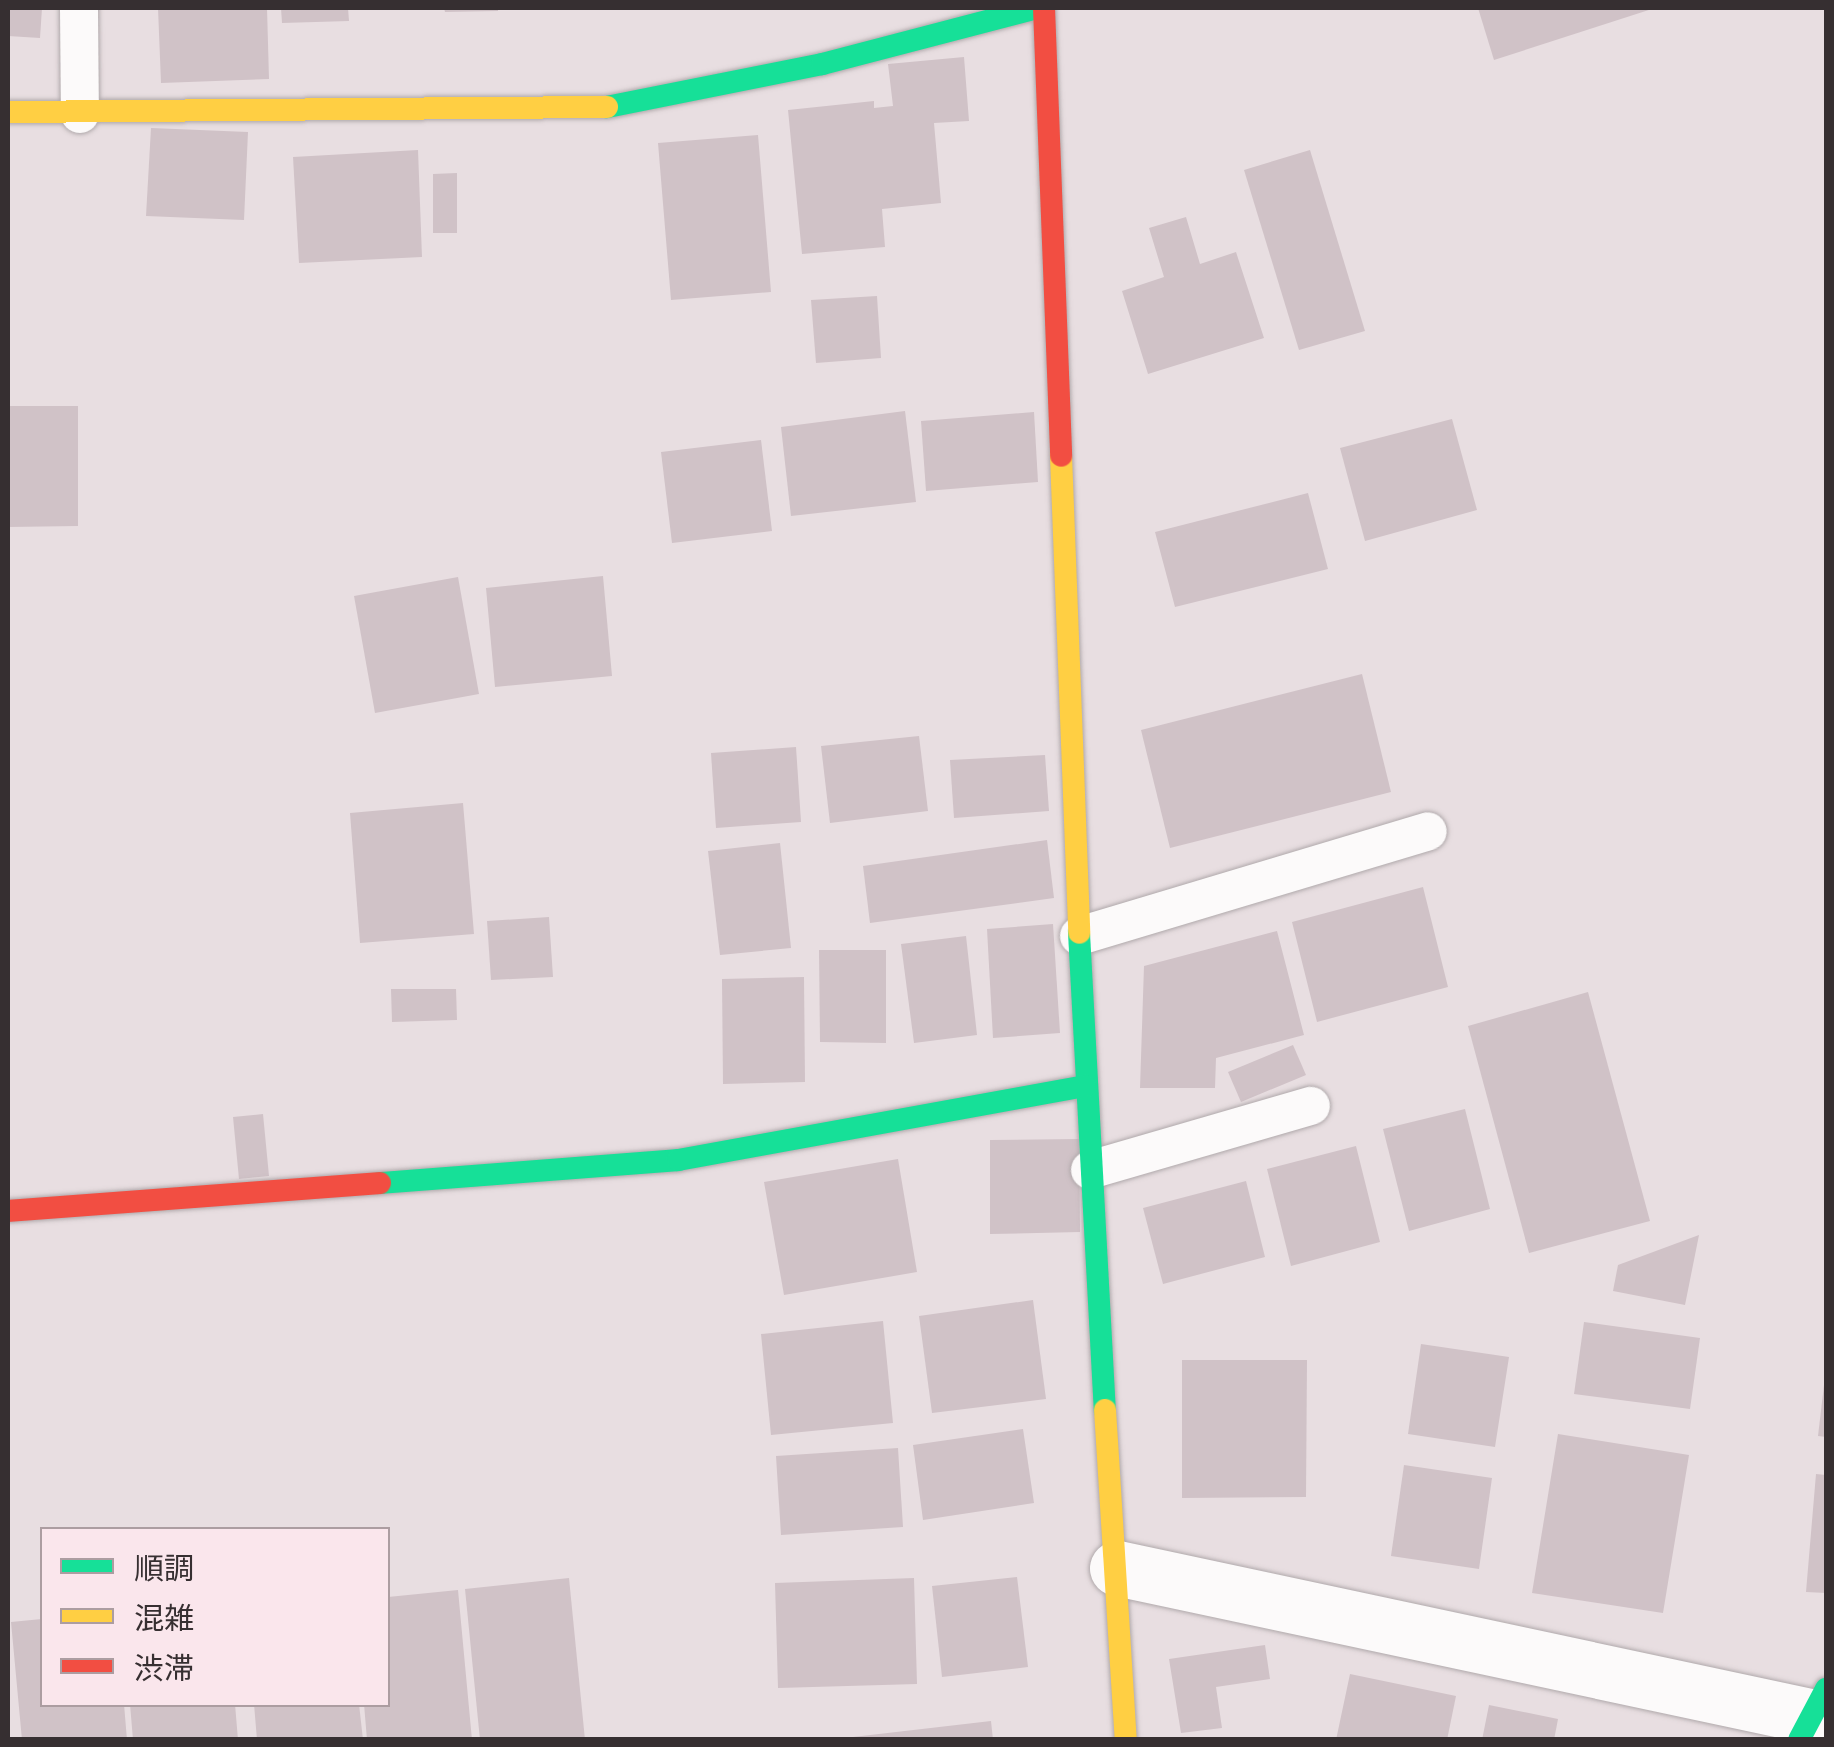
<!DOCTYPE html>
<html>
<head>
<meta charset="utf-8">
<style>
	body { margin:0 }
	#map { position:relative; width:1834px; height:1747px; overflow:hidden; background:#e8dee1; font-family:"Exo 2","Noto Sans JP",sans-serif }
	div>[style] { position:absolute }
	[style*='--x'] { left:calc(var(--x)*1px); top:calc(var(--y)*1px); width:calc(var(--w)*1px); rotate:calc(var(--a)*1deg) }
	.building>* { inset:0; background:#d0c2c7 }
	.roads { filter:drop-shadow(0 0 2px #b0a9ab) drop-shadow(0 0 2px #b0a9ab) }
	.lane>* { height:38px; margin:-19px; padding:0 19px; transform-origin:19px; border-radius:19px; background:#fcfafa }
	.street>* { height:55px; margin:-27.5px; padding:0 27.5px; transform-origin:27.5px; border-radius:27.5px; background:#fcfafa }
	.fast>* { height:22px; margin:-11px; padding:0 11px; transform-origin:11px; border-radius:11px; background:#16e098 }
	.slow>* { height:22px; margin:-11px; padding:0 11px; transform-origin:11px; border-radius:11px; background:#ffcf43 }
	.jam>* { height:22px; margin:-11px; padding:0 11px; transform-origin:11px; border-radius:11px; background:#f24e42 }
	span { translate:-50% -50%; white-space:nowrap; text-align:center; line-height:1.15; -webkit-text-stroke:10px #fae6ec; paint-order:stroke }
	.frame { position:absolute; inset:0; border:10px solid #362f31; pointer-events:none }
	.legend { position:absolute; left:40px; top:1527px; width:350px; height:180px; box-sizing:border-box; background:#fae6ec; border:2px solid #ac9da1; margin:0; padding:12px 18px; list-style:none; font-size:30px; color:#362f31 }
	.legend li { display:flex; align-items:center; gap:20px; height:50px }
	.legend b { width:50px; border:2px solid #ac9da1 }
</style>
</head>
<body>
<div id="map">
	<div class="building">
		<i style="clip-path:polygon(8px 8px,42px 8px,40px 38px,8px 36px)"></i>
		<i style="clip-path:polygon(158px 8px,267px 8px,269px 79px,161px 83px)"></i>
		<i style="clip-path:polygon(281px 8px,348px 8px,349px 21px,282px 23px)"></i>
		<i style="clip-path:polygon(444px 8px,498px 8px,498px 11px,445px 12px)"></i>
		<i style="clip-path:polygon(1478px 8px,1655px 8px,1494px 60px)"></i>
		<i style="clip-path:polygon(964px 57px,969px 121px,934px 123px,941px 203px,882px 209px,885px 247px,802px 254px,788px 110px,874px 101px,874px 108px,893px 106px,888px 64px)"></i>
		<i style="clip-path:polygon(151px 128px,248px 132px,244px 220px,146px 216px)"></i>
		<i style="clip-path:polygon(758px 135px,771px 292px,671px 300px,658px 143px)"></i>
		<i style="clip-path:polygon(418px 150px,422px 257px,299px 263px,293px 157px)"></i>
		<i style="clip-path:polygon(1310px 150px,1365px 331px,1299px 350px,1244px 170px)"></i>
		<i style="clip-path:polygon(457px 173px,457px 233px,433px 233px,433px 174px)"></i>
		<i style="clip-path:polygon(1186px 217px,1200px 264px,1236px 252px,1264px 338px,1148px 374px,1122px 291px,1164px 277px,1149px 228px)"></i>
		<i style="clip-path:polygon(877px 296px,881px 358px,816px 363px,811px 300px)"></i>
		<i style="clip-path:polygon(8px 406px,78px 406px,78px 526px,8px 527px)"></i>
		<i style="clip-path:polygon(905px 411px,916px 502px,791px 516px,781px 427px)"></i>
		<i style="clip-path:polygon(1034px 412px,1038px 482px,926px 491px,921px 421px)"></i>
		<i style="clip-path:polygon(1452px 419px,1477px 510px,1365px 541px,1340px 448px)"></i>
		<i style="clip-path:polygon(761px 440px,772px 531px,672px 543px,661px 452px)"></i>
		<i style="clip-path:polygon(1308px 493px,1328px 569px,1175px 607px,1155px 532px)"></i>
		<i style="clip-path:polygon(603px 576px,612px 676px,495px 687px,486px 588px)"></i>
		<i style="clip-path:polygon(458px 577px,479px 694px,375px 713px,354px 596px)"></i>
		<i style="clip-path:polygon(1362px 674px,1391px 792px,1170px 848px,1141px 730px)"></i>
		<i style="clip-path:polygon(919px 736px,928px 811px,830px 823px,821px 746px)"></i>
		<i style="clip-path:polygon(796px 747px,801px 822px,716px 828px,711px 753px)"></i>
		<i style="clip-path:polygon(1045px 755px,1049px 811px,954px 818px,950px 760px)"></i>
		<i style="clip-path:polygon(463px 803px,474px 934px,360px 943px,350px 813px)"></i>
		<i style="clip-path:polygon(1047px 840px,1054px 898px,870px 923px,863px 866px)"></i>
		<i style="clip-path:polygon(780px 843px,791px 948px,720px 955px,708px 851px)"></i>
		<i style="clip-path:polygon(1423px 887px,1448px 987px,1317px 1022px,1292px 922px)"></i>
		<i style="clip-path:polygon(549px 917px,553px 977px,491px 980px,487px 921px)"></i>
		<i style="clip-path:polygon(1053px 924px,1060px 1033px,993px 1038px,987px 929px)"></i>
		<i style="clip-path:polygon(1277px 931px,1304px 1035px,1216px 1058px,1215px 1088px,1140px 1088px,1144px 966px)"></i>
		<i style="clip-path:polygon(966px 936px,977px 1035px,914px 1043px,901px 944px)"></i>
		<i style="clip-path:polygon(819px 950px,886px 950px,886px 1043px,820px 1042px)"></i>
		<i style="clip-path:polygon(804px 977px,805px 1082px,723px 1084px,722px 979px)"></i>
		<i style="clip-path:polygon(391px 989px,456px 989px,457px 1020px,392px 1022px)"></i>
		<i style="clip-path:polygon(1588px 992px,1650px 1221px,1529px 1253px,1468px 1026px)"></i>
		<i style="clip-path:polygon(1293px 1045px,1306px 1075px,1241px 1102px,1228px 1072px)"></i>
		<i style="clip-path:polygon(1465px 1109px,1490px 1209px,1409px 1231px,1383px 1129px)"></i>
		<i style="clip-path:polygon(263px 1114px,269px 1176px,239px 1179px,233px 1117px)"></i>
		<i style="clip-path:polygon(1079px 1139px,1080px 1232px,990px 1234px,990px 1140px)"></i>
		<i style="clip-path:polygon(1356px 1146px,1380px 1242px,1291px 1266px,1267px 1169px)"></i>
		<i style="clip-path:polygon(898px 1159px,917px 1272px,784px 1295px,764px 1182px)"></i>
		<i style="clip-path:polygon(1246px 1181px,1265px 1257px,1163px 1284px,1143px 1208px)"></i>
		<i style="clip-path:polygon(1699px 1235px,1685px 1305px,1613px 1291px,1618px 1265px)"></i>
		<i style="clip-path:polygon(1033px 1300px,1046px 1399px,932px 1413px,919px 1316px)"></i>
		<i style="clip-path:polygon(883px 1321px,893px 1423px,771px 1435px,761px 1334px)"></i>
		<i style="clip-path:polygon(1584px 1322px,1700px 1338px,1690px 1409px,1574px 1394px)"></i>
		<i style="clip-path:polygon(1421px 1344px,1509px 1357px,1495px 1447px,1408px 1434px)"></i>
		<i style="clip-path:polygon(1182px 1360px,1307px 1360px,1306px 1497px,1182px 1498px)"></i>
		<i style="clip-path:polygon(1824px 1385px,1826px 1386px,1826px 1437px,1818px 1436px)"></i>
		<i style="clip-path:polygon(1023px 1429px,1034px 1503px,923px 1520px,913px 1445px)"></i>
		<i style="clip-path:polygon(1558px 1434px,1689px 1455px,1663px 1613px,1532px 1593px)"></i>
		<i style="clip-path:polygon(898px 1448px,903px 1527px,781px 1535px,776px 1456px)"></i>
		<i style="clip-path:polygon(1404px 1465px,1492px 1478px,1479px 1569px,1391px 1556px)"></i>
		<i style="clip-path:polygon(1816px 1474px,1826px 1475px,1826px 1593px,1806px 1592px)"></i>
		<i style="clip-path:polygon(1017px 1577px,1028px 1667px,942px 1677px,932px 1586px)"></i>
		<i style="clip-path:polygon(569px 1578px,585px 1740px,480px 1740px,465px 1589px)"></i>
		<i style="clip-path:polygon(914px 1578px,917px 1684px,778px 1688px,775px 1583px)"></i>
		<i style="clip-path:polygon(458px 1590px,472px 1740px,367px 1740px,364px 1704px,388px 1704px,388px 1597px)"></i>
		<i style="clip-path:polygon(42px 1619px,42px 1704px,124px 1704px,127px 1740px,22px 1740px,11px 1622px)"></i>
		<i style="clip-path:polygon(1265px 1645px,1270px 1679px,1216px 1687px,1222px 1728px,1181px 1733px,1169px 1659px)"></i>
		<i style="clip-path:polygon(1350px 1674px,1456px 1696px,1447px 1740px,1336px 1740px)"></i>
		<i style="clip-path:polygon(130px 1704px,235px 1704px,238px 1740px,133px 1740px)"></i>
		<i style="clip-path:polygon(254px 1704px,359px 1704px,363px 1740px,257px 1740px)"></i>
		<i style="clip-path:polygon(1489px 1705px,1558px 1719px,1554px 1740px,1482px 1740px)"></i>
		<i style="clip-path:polygon(991px 1721px,993px 1740px,853px 1740px,853px 1737px)"></i>
	</div>
	<div class="roads">
		<div class="lane">
			<i style="--x:79;--y:8;--w:106;--a:89.5"></i>
			<i style="--x:1079;--y:936;--w:364;--a:-16.7"></i>
			<i style="--x:1090;--y:1170;--w:230;--a:-16.2"></i>
		</div>
		<div class="street">
			<i style="--x:1117;--y:1568;--w:709;--a:12.06"></i>
		</div>
		<div class="fast">
			<i style="--x:607;--y:107;--w:219;--a:-11.3"></i>
			<i style="--x:822;--y:64;--w:222;--a:-14.6"></i>
			<i style="--x:1079;--y:933;--w:478;--a:86.9"></i>
			<i style="--x:380;--y:1183;--w:299;--a:-4.4"></i>
			<i style="--x:678;--y:1160;--w:414;--a:-10.3"></i>
			<i style="--x:1799;--y:1740;--w:58;--a:-62.1"></i>
		</div>
		<div class="slow">
			<i style="--x:8;--y:112;--w:599;--a:-0.48"></i>
			<i style="--x:1061;--y:456;--w:477;--a:87.8"></i>
			<i style="--x:1105;--y:1410;--w:331;--a:86.4"></i>
		</div>
		<div class="jam">
			<i style="--x:1044;--y:8;--w:448;--a:87.8"></i>
			<i style="--x:8;--y:1211;--w:373;--a:-4.3"></i>
		</div>
	</div>
	<div class="frame"></div>
	<ul class="legend">
	<li><b style="height:12px;background:#16e098"></b>順調</li>
	<li><b style="height:12px;background:#ffcf43"></b>混雑</li>
	<li><b style="height:12px;background:#f24e42"></b>渋滞</li>
	</ul>
</div>
</body>
</html>
